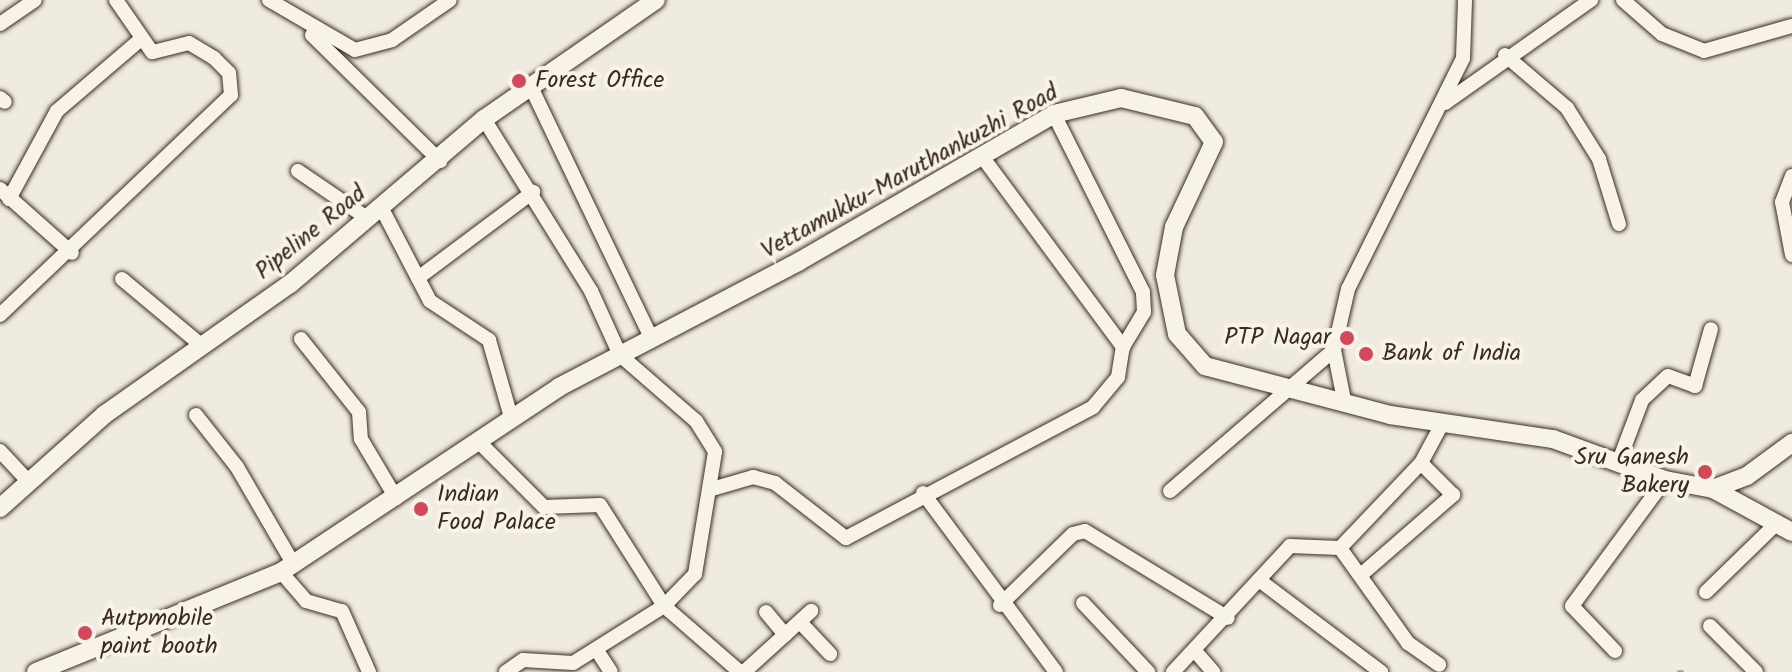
<!DOCTYPE html>
<html>
<head>
<meta charset="utf-8">
<style>
	body { margin:0 }
	#map { position:relative; width:1792px; height:672px; overflow:hidden; background:#efebe0; font-family:Kalam,sans-serif }
	div>[style] { position:absolute }
	[style*='--x'] { left:calc(var(--x)*1px); top:calc(var(--y)*1px); width:calc(var(--w)*1px); rotate:calc(var(--a)*1deg) }
	.stream>* { height:4px; margin:-2px; padding:0 2px; transform-origin:2px; border-radius:2px; background:#aaa296 }
	.roads { filter:drop-shadow(0 0 2px #3b2a1e) drop-shadow(0 0 2px #3b2a1e) }
	.minor>* { height:14px; margin:-7px; padding:0 7px; transform-origin:7px; border-radius:7px; background:#f7f3e8 }
	.major>* { height:18px; margin:-9px; padding:0 9px; transform-origin:9px; border-radius:9px; background:#f7f3e8 }
	.dots>* { width:22px; height:22px; translate:-50% -50%; box-sizing:border-box; border:4px solid #f7f3e8; border-radius:50% }
	span { translate:-50% -50%; white-space:nowrap; text-align:center; line-height:1.15; -webkit-text-stroke:8px #f7f3e8; paint-order:stroke }
	.poi-label { font-size:24px; color:#3b2a1e }
	.left { translate:0 -50%; text-align:left }
	.right { translate:-100% -50%; text-align:right }
	.street-label { font-size:24px; color:#3b2a1e }
</style>
</head>
<body>
<div id="map">
	<div class="stream">
		<i style="--x:1679;--y:672;--w:3;--a:0"></i>
	</div>
	<div class="roads">
		<div class="minor">
			<i style="--x:269;--y:0;--w:99;--a:30.2"></i>
			<i style="--x:355;--y:50;--w:38;--a:-15"></i>
			<i style="--x:392;--y:40;--w:70;--a:-34.6"></i>
			<i style="--x:1623;--y:0;--w:52;--a:41.1"></i>
			<i style="--x:1662;--y:34;--w:45;--a:22"></i>
			<i style="--x:1704;--y:51;--w:91;--a:-15.9"></i>
			<i style="--x:0;--y:24;--w:42;--a:-34.4"></i>
			<i style="--x:312;--y:35;--w:180;--a:44.5"></i>
			<i style="--x:1505;--y:55;--w:82;--a:40.5"></i>
			<i style="--x:1567;--y:108;--w:60;--a:57.9"></i>
			<i style="--x:1599;--y:159;--w:68;--a:72.9"></i>
			<i style="--x:531;--y:87;--w:280;--a:64.4"></i>
			<i style="--x:0;--y:98;--w:6;--a:39"></i>
			<i style="--x:1445;--y:103;--w:179;--a:-35.2"></i>
			<i style="--x:484;--y:119;--w:203;--a:58.1"></i>
			<i style="--x:591;--y:291;--w:70;--a:65.6"></i>
			<i style="--x:620;--y:355;--w:101;--a:41"></i>
			<i style="--x:696;--y:421;--w:36;--a:58"></i>
			<i style="--x:715;--y:452;--w:124;--a:99.3"></i>
			<i style="--x:695;--y:574;--w:45;--a:134.1"></i>
			<i style="--x:664;--y:606;--w:107;--a:147.9"></i>
			<i style="--x:573;--y:663;--w:50;--a:-176.6"></i>
			<i style="--x:523;--y:660;--w:21;--a:145"></i>
			<i style="--x:981;--y:155;--w:239;--a:53.5"></i>
			<i style="--x:298;--y:171;--w:83;--a:34.3"></i>
			<i style="--x:1792;--y:176;--w:28;--a:111"></i>
			<i style="--x:1782;--y:202;--w:54;--a:79.3"></i>
			<i style="--x:0;--y:189;--w:96;--a:41.6"></i>
			<i style="--x:9;--y:199;--w:100;--a:-61.4"></i>
			<i style="--x:57;--y:111;--w:111;--a:-40.6"></i>
			<i style="--x:381;--y:207;--w:106;--a:62.5"></i>
			<i style="--x:430;--y:301;--w:71;--a:33.5"></i>
			<i style="--x:489;--y:340;--w:80;--a:74.1"></i>
			<i style="--x:418;--y:278;--w:144;--a:-36.8"></i>
			<i style="--x:122;--y:279;--w:104;--a:39.9"></i>
			<i style="--x:0;--y:315;--w:319;--a:-43.6"></i>
			<i style="--x:231;--y:95;--w:22;--a:-95"></i>
			<i style="--x:229;--y:73;--w:21;--a:-135"></i>
			<i style="--x:214;--y:58;--w:29;--a:-149"></i>
			<i style="--x:189;--y:43;--w:38;--a:166"></i>
			<i style="--x:152;--y:52;--w:63;--a:-124.7"></i>
			<i style="--x:301;--y:339;--w:93;--a:51.5"></i>
			<i style="--x:359;--y:412;--w:27;--a:86"></i>
			<i style="--x:361;--y:439;--w:69;--a:59.3"></i>
			<i style="--x:1344;--y:400;--w:51;--a:-101.3"></i>
			<i style="--x:1334;--y:350;--w:63;--a:-77.1"></i>
			<i style="--x:1348;--y:289;--w:258;--a:-63.5"></i>
			<i style="--x:1463;--y:58;--w:58;--a:-88"></i>
			<i style="--x:196;--y:415;--w:66;--a:51.7"></i>
			<i style="--x:237;--y:467;--w:113;--a:59.8"></i>
			<i style="--x:478;--y:441;--w:93;--a:45"></i>
			<i style="--x:544;--y:507;--w:56;--a:-2"></i>
			<i style="--x:600;--y:505;--w:120;--a:57.6"></i>
			<i style="--x:664;--y:606;--w:101;--a:41"></i>
			<i style="--x:0;--y:451;--w:42;--a:46.9"></i>
			<i style="--x:1619;--y:461;--w:65;--a:-69.3"></i>
			<i style="--x:1642;--y:400;--w:35;--a:-43"></i>
			<i style="--x:1668;--y:376;--w:29;--a:20"></i>
			<i style="--x:1695;--y:386;--w:59;--a:-74.3"></i>
			<i style="--x:712;--y:489;--w:43;--a:-16.3"></i>
			<i style="--x:753;--y:477;--w:23;--a:15"></i>
			<i style="--x:775;--y:483;--w:90;--a:37.8"></i>
			<i style="--x:846;--y:538;--w:280;--a:-27.9"></i>
			<i style="--x:1093;--y:407;--w:39;--a:-50"></i>
			<i style="--x:1118;--y:377;--w:30;--a:-81"></i>
			<i style="--x:1123;--y:347;--w:41;--a:-59"></i>
			<i style="--x:1144;--y:312;--w:20;--a:-93"></i>
			<i style="--x:1143;--y:292;--w:199;--a:-116.6"></i>
			<i style="--x:1170;--y:491;--w:216;--a:-40.7"></i>
			<i style="--x:923;--y:493;--w:223;--a:53.4"></i>
			<i style="--x:1340;--y:548;--w:117;--a:54.4"></i>
			<i style="--x:1408;--y:643;--w:38;--a:35"></i>
			<i style="--x:281;--y:572;--w:38;--a:49"></i>
			<i style="--x:306;--y:601;--w:37;--a:16"></i>
			<i style="--x:342;--y:611;--w:67;--a:66.1"></i>
			<i style="--x:1362;--y:574;--w:121;--a:-41"></i>
			<i style="--x:1453;--y:495;--w:45;--a:-135"></i>
			<i style="--x:1259;--y:580;--w:153;--a:37"></i>
			<i style="--x:1706;--y:592;--w:99;--a:-44.2"></i>
			<i style="--x:1083;--y:603;--w:95;--a:46.7"></i>
			<i style="--x:1000;--y:605;--w:102;--a:-44.2"></i>
			<i style="--x:1073;--y:534;--w:12;--a:-14"></i>
			<i style="--x:1085;--y:531;--w:167;--a:31.3"></i>
			<i style="--x:766;--y:612;--w:30;--a:50"></i>
			<i style="--x:800;--y:622;--w:44;--a:46.8"></i>
			<i style="--x:1710;--y:626;--w:65;--a:45"></i>
			<i style="--x:596;--y:649;--w:27;--a:57"></i>
			<i style="--x:1195;--y:651;--w:28;--a:49"></i>
			<i style="--x:1615;--y:651;--w:62;--a:-133.7"></i>
			<i style="--x:1572;--y:606;--w:157;--a:-53.6"></i>
			<i style="--x:744;--y:672;--w:91;--a:-42.3"></i>
			<i style="--x:1173;--y:672;--w:172;--a:-47.1"></i>
			<i style="--x:1290;--y:546;--w:50;--a:2.3"></i>
			<i style="--x:1340;--y:548;--w:117;--a:-46.4"></i>
			<i style="--x:1421;--y:463;--w:44;--a:-61.7"></i>
		</div>
		<div class="major">
			<i style="--x:1713;--y:489;--w:36;--a:-21"></i>
			<i style="--x:1747;--y:476;--w:56;--a:-36.3"></i>
			<i style="--x:0;--y:508;--w:140;--a:-41.8"></i>
			<i style="--x:104;--y:415;--w:228;--a:-35.2"></i>
			<i style="--x:290;--y:284;--w:255;--a:-40.4"></i>
			<i style="--x:484;--y:119;--w:209;--a:-34.7"></i>
			<i style="--x:36;--y:672;--w:265;--a:-22.2"></i>
			<i style="--x:281;--y:572;--w:334;--a:-33.6"></i>
			<i style="--x:559;--y:387;--w:270;--a:-27.6"></i>
			<i style="--x:798;--y:262;--w:296;--a:-30"></i>
			<i style="--x:1054;--y:114;--w:69;--a:-13.4"></i>
			<i style="--x:1121;--y:98;--w:76;--a:13.7"></i>
			<i style="--x:1195;--y:116;--w:32;--a:54"></i>
			<i style="--x:1214;--y:142;--w:94;--a:115.2"></i>
			<i style="--x:1174;--y:227;--w:49;--a:100.6"></i>
			<i style="--x:1165;--y:275;--w:60;--a:78.5"></i>
			<i style="--x:1177;--y:334;--w:43;--a:48.8"></i>
			<i style="--x:1205;--y:366;--w:191;--a:14.8"></i>
			<i style="--x:1390;--y:415;--w:165;--a:8.4"></i>
			<i style="--x:1553;--y:439;--w:119;--a:20.1"></i>
			<i style="--x:1665;--y:480;--w:49;--a:10.6"></i>
			<i style="--x:1713;--y:489;--w:90;--a:28.6"></i>
		</div>
	</div>
	<div class="dots">
		<i style="left:519px;top:81px;background:#d1495b"></i>
		<i style="left:1347px;top:338px;background:#d1495b"></i>
		<i style="left:1366px;top:354px;background:#d1495b"></i>
		<i style="left:1705px;top:472px;background:#d1495b"></i>
		<i style="left:421px;top:509px;background:#d1495b"></i>
		<i style="left:85px;top:633px;background:#d1495b"></i>
	</div>
	<div class="poi-label">
		<span class="left" style="left:535px;top:81px">Forest Office</span>
		<span class="right" style="left:1331px;top:338px">PTP Nagar</span>
		<span class="left" style="left:1382px;top:354px">Bank of India</span>
		<span class="right" style="left:1689px;top:472px">Sru Ganesh<br>Bakery</span>
		<span class="left" style="left:437px;top:509px">Indian<br>Food Palace</span>
		<span class="left" style="left:101px;top:633px">Autpmobile<br>paint booth</span>
	</div>
	<div class="street-label">
		<span style="left:910px;top:172px;rotate:-29deg">Vettamukku-Maruthankuzhi Road</span>
		<span style="left:311px;top:233px;rotate:-39deg">Pipeline Road</span>
	</div>
</div>
</body>
</html>
